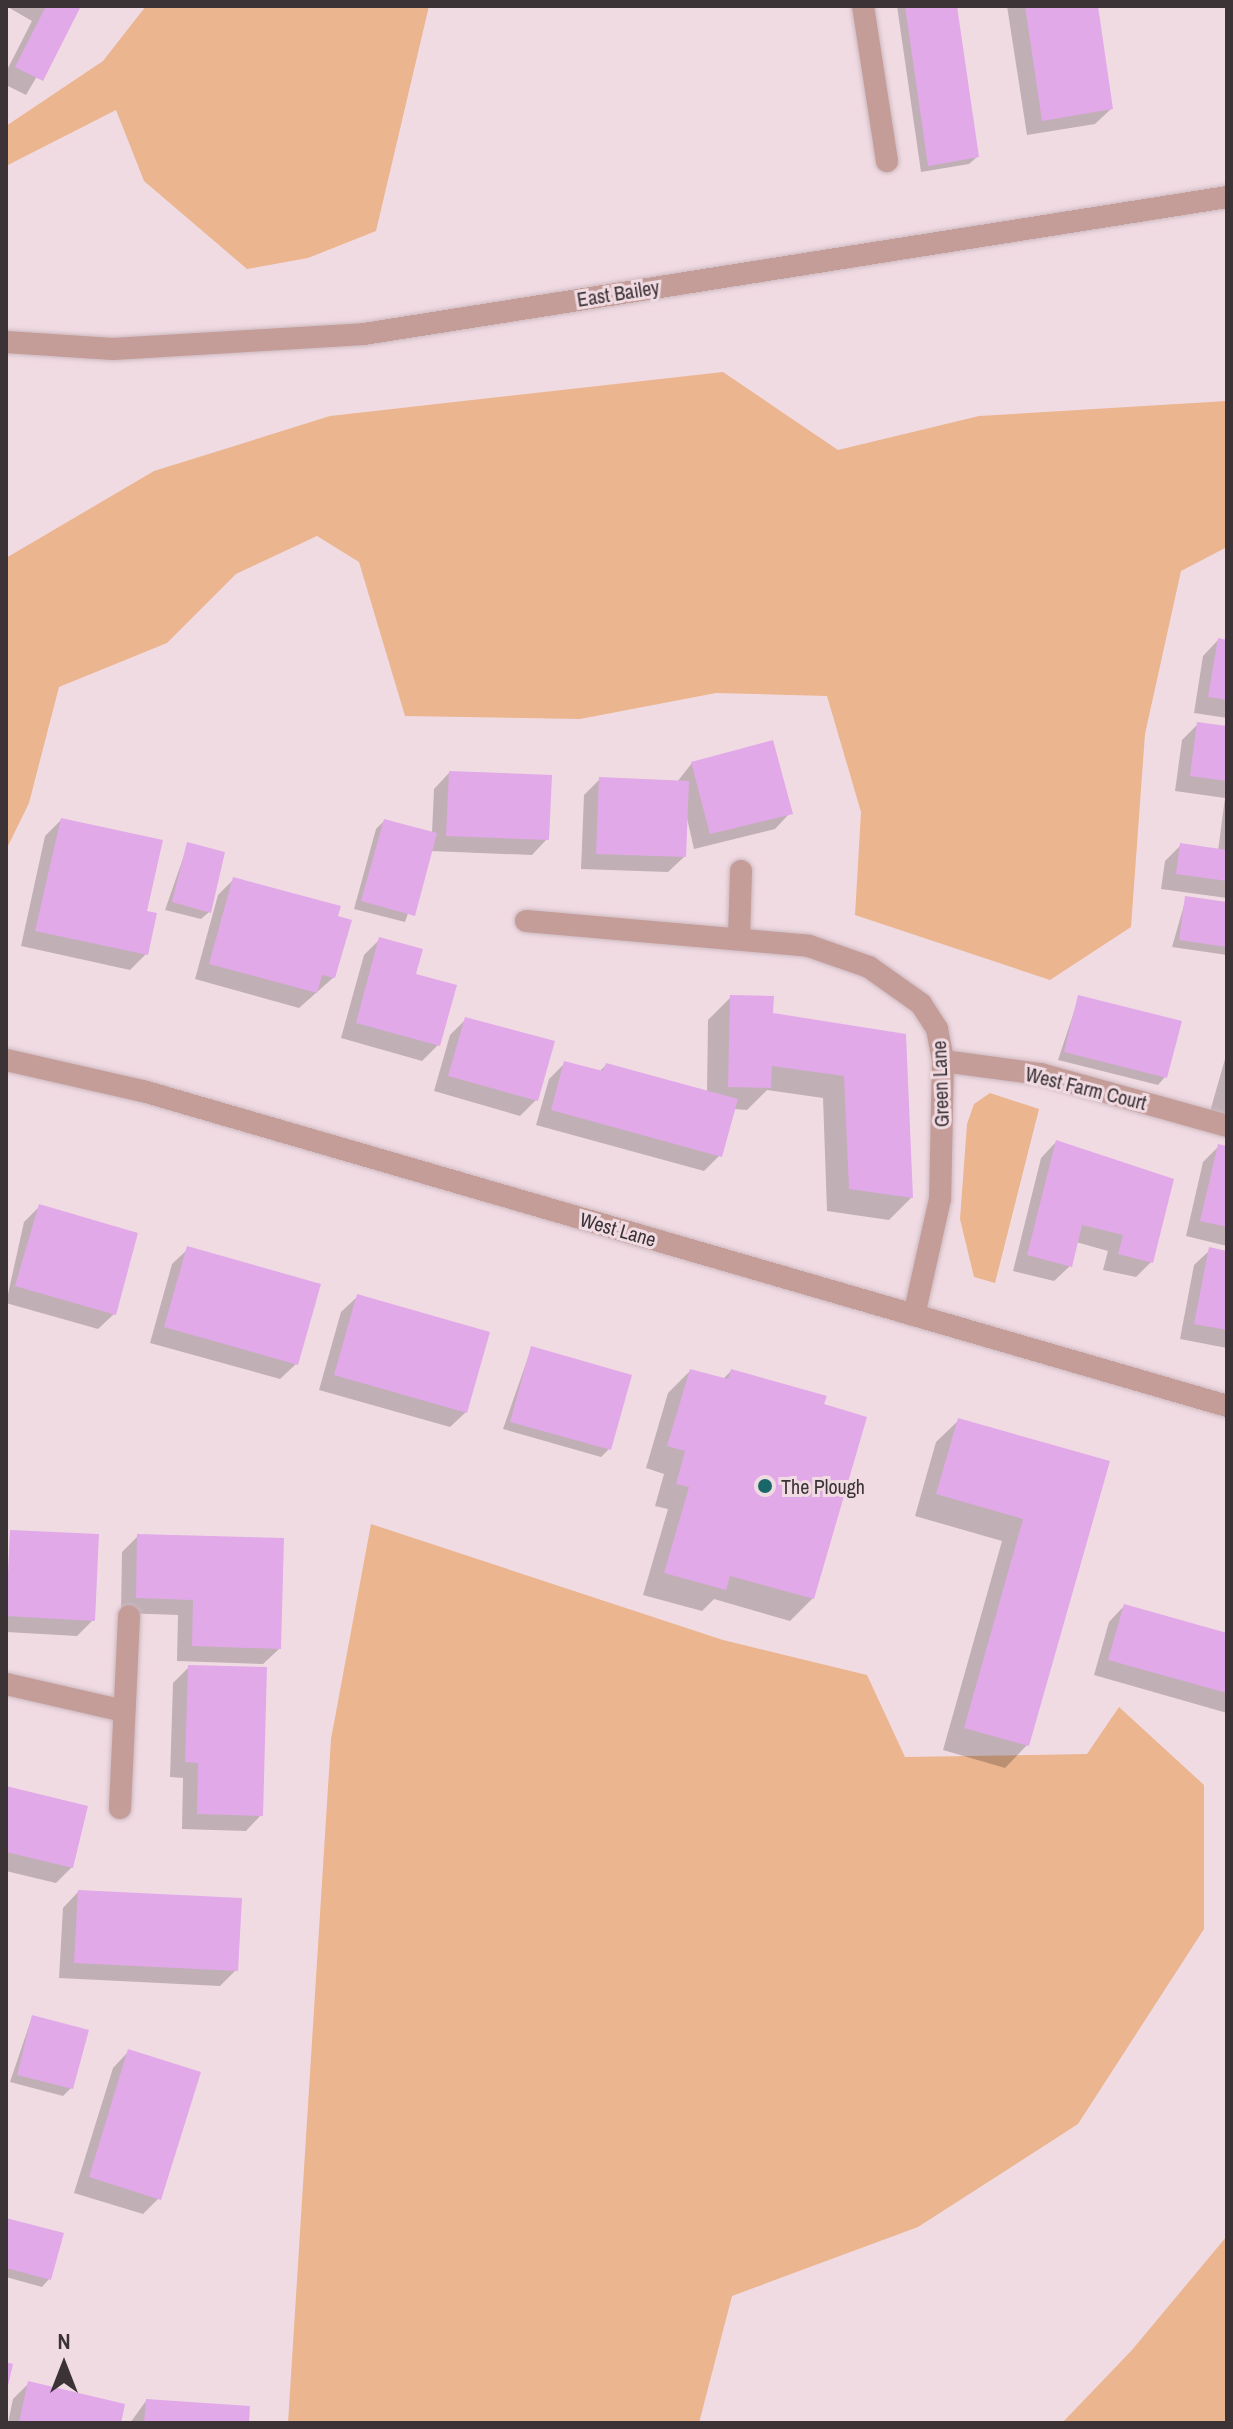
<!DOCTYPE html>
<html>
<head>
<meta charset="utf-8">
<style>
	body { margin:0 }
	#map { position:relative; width:1233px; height:2429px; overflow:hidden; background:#f1dbe3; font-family:"Archivo Narrow",sans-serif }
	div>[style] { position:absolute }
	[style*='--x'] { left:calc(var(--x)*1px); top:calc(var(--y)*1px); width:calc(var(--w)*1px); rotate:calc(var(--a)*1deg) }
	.green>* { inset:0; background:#eab58f }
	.shadow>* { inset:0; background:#0003 }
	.building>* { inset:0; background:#e1a9e8 }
	.roads { filter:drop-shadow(0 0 2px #cdb9c0) drop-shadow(0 0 2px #cdb9c0) }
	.service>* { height:22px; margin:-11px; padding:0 11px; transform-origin:11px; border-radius:11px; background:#c49c98 }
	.minor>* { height:22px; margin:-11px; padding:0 11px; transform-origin:11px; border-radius:11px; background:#c49c98 }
	.tertiary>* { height:22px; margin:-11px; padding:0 11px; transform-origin:11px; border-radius:11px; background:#c49c98 }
	.dots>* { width:22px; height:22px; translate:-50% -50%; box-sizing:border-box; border:4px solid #f1dbe3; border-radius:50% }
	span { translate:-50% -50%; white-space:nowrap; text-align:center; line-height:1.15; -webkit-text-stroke:6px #f1dbe3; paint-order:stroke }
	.street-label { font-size:20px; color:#3b3336 }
	.poi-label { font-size:20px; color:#3b3336 }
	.left { translate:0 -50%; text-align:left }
	.frame { position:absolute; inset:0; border:8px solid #3b3336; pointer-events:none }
	.north { position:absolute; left:24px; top:2325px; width:80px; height:80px; -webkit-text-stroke:6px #f1dbe3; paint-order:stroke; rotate:0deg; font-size:22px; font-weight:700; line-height:32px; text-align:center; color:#3b3336 }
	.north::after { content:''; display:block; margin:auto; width:28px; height:36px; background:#3b3336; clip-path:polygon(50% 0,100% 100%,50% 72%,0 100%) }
</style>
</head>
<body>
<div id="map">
	<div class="green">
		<i style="clip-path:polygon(146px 6px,429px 6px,376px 231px,308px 258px,247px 269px,144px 181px,116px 110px,6px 166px,6px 126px,103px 61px)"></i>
		<i style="clip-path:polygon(723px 372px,838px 450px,979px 416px,1227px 401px,1227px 547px,1181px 571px,1145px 734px,1131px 927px,1050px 980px,855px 915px,861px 812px,827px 696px,716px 693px,580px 719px,405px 716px,359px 562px,317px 536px,236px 574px,167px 643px,59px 687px,29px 803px,6px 850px,6px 558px,154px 471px,330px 416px)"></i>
		<i style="clip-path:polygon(990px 1093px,1039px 1109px,995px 1283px,974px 1277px,960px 1219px,967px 1124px,974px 1104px)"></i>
		<i style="clip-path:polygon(371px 1524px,723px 1640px,867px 1675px,905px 1757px,1087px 1754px,1119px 1707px,1204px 1785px,1204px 1929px,1078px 2124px,918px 2227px,732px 2296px,699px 2423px,288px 2423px,331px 1739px)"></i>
		<i style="clip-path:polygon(1227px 2236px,1227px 2423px,1062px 2423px,1132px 2350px)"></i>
	</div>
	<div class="shadow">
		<i style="clip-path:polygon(6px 6px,78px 6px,26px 95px,6px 85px,6px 72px,32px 21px)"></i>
		<i style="clip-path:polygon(897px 6px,955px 6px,977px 157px,969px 164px,921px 172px)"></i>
		<i style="clip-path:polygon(1007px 6px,1096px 6px,1111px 109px,1095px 124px,1027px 135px)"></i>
		<i style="clip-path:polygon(1218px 640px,1227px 642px,1227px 718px,1194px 713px,1203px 656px)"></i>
		<i style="clip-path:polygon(1198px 724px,1227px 728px,1227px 898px,1161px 889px,1165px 861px,1181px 845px,1218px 851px,1225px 798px,1175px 791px,1182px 740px)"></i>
		<i style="clip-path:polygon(692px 763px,790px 813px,775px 829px,694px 849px,687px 818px,684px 857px,668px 872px,581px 869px,584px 795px,600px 779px,677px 782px)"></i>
		<i style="clip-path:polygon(449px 773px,547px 839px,532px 855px,430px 851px,405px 922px,354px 909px,376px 829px,384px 821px,432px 833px,434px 789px)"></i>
		<i style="clip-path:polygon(61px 820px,146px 954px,130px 970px,21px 946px,45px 836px)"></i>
		<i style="clip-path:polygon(188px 844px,209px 912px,201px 919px,165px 910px)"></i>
		<i style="clip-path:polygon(234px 879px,334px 977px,299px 1008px,195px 979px,218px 895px)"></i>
		<i style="clip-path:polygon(1186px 898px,1227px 904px,1227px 955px,1172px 947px)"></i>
		<i style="clip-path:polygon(380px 939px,413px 975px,438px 1045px,422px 1061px,341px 1038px,364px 955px)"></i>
		<i style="clip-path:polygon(731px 997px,771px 1014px,904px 1036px,911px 1198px,889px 1220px,827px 1211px,823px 1098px,767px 1090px,747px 1110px,733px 1109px,720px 1155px,704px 1171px,536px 1125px,549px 1079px,565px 1063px,599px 1072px,606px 1065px,707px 1093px,708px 1020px)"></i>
		<i style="clip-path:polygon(1079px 997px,1165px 1077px,1158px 1085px,1058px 1060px)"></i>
		<i style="clip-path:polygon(466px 1019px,536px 1100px,520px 1116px,434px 1091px,450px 1035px)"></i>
		<i style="clip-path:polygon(1227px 1052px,1227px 1127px,1207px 1122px)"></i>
		<i style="clip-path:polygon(1056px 1142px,1151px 1262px,1136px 1277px,1103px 1270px,1108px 1251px,1076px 1242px,1070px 1266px,1054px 1281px,1013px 1271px,1041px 1158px)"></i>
		<i style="clip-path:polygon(1219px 1146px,1227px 1148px,1227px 1246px,1186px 1236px,1203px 1162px)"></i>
		<i style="clip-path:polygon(39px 1207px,114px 1314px,98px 1329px,6px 1303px,24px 1222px)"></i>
		<i style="clip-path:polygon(188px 1249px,296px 1364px,280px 1379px,150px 1343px,172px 1264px)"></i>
		<i style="clip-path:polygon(1210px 1250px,1227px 1253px,1227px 1348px,1180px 1339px,1194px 1265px)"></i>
		<i style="clip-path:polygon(357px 1297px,466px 1412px,450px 1427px,319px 1390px,341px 1312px)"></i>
		<i style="clip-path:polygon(531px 1349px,609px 1449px,601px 1457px,503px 1429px)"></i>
		<i style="clip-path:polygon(690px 1371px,722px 1380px,731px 1371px,813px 1598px,790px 1621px,714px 1599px,702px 1611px,643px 1595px,668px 1509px,655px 1506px,664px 1474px,646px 1468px,668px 1393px)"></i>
		<i style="clip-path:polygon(959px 1420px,1107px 1462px,1027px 1745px,1005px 1768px,943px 1750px,1002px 1541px,915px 1516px,936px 1442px)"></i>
		<i style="clip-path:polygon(11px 1532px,93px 1620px,77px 1636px,6px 1632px)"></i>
		<i style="clip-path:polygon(138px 1536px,279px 1649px,263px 1664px,177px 1661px,178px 1615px,121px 1613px,122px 1552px)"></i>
		<i style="clip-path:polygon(1124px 1606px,1227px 1635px,1227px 1713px,1094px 1675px,1109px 1622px)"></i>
		<i style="clip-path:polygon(189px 1667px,261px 1815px,246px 1831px,182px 1829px,183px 1778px,170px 1777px,173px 1683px)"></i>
		<i style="clip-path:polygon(6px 1788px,72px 1867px,56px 1883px,6px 1871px)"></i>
		<i style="clip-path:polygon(78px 1892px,236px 1970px,220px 1986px,59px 1978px,63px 1908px)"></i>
		<i style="clip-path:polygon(32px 2017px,71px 2088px,63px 2096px,10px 2082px)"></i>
		<i style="clip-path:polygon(128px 2052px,159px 2198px,143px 2214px,74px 2193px,113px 2068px)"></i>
		<i style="clip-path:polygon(6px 2220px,49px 2279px,42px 2287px,6px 2277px)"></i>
		<i style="clip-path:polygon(29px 2383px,119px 2423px,8px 2423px,13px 2399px)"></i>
		<i style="clip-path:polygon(146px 2401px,247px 2423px,130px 2423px)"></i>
	</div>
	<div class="building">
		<i style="clip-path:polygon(46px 6px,81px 6px,43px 81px,15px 67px)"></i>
		<i style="clip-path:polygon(905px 6px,957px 6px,979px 157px,928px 166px)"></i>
		<i style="clip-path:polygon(1025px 6px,1098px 6px,1113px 109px,1042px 121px)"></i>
		<i style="clip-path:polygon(1218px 638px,1227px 640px,1227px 700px,1208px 697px)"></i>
		<i style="clip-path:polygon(1197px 722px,1227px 726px,1227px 781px,1190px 776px)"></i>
		<i style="clip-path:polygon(773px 740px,793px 814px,710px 834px,691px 762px)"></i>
		<i style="clip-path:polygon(449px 771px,552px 775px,549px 840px,446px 836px)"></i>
		<i style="clip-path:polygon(599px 777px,689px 781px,686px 857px,596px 854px)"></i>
		<i style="clip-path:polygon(61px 818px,163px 840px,147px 911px,157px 913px,148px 955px,35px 931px)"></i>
		<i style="clip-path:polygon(384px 819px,437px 833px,415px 916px,361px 901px)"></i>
		<i style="clip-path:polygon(187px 842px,225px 852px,211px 913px,172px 902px)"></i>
		<i style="clip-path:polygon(1180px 843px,1227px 850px,1227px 881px,1176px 874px)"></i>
		<i style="clip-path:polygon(233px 877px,341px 906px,338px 916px,352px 920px,335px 978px,322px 975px,317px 993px,209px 964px)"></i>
		<i style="clip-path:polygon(1185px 896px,1227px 902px,1227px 947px,1179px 940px)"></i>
		<i style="clip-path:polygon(379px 937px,423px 949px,416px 974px,457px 985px,440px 1046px,356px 1023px)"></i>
		<i style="clip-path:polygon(730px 995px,774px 996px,773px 1013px,906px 1034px,913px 1198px,849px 1189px,844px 1076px,772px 1066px,771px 1088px,728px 1087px)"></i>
		<i style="clip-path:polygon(1078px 995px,1182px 1021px,1167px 1078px,1064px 1052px)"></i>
		<i style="clip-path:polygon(465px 1017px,555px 1041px,538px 1101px,448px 1076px)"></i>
		<i style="clip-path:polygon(564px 1061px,603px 1071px,606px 1063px,738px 1099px,722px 1157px,551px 1110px)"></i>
		<i style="clip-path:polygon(1056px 1140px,1174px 1179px,1153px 1263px,1118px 1254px,1123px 1235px,1082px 1225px,1072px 1267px,1027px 1255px)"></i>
		<i style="clip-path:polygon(1218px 1144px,1227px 1146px,1227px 1227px,1200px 1221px)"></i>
		<i style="clip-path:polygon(39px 1204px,138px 1233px,116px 1315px,15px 1286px)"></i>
		<i style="clip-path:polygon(187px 1246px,321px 1284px,298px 1365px,164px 1327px)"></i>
		<i style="clip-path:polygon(1209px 1247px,1227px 1251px,1227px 1330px,1194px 1324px)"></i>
		<i style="clip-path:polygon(357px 1294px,490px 1332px,467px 1413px,334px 1375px)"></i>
		<i style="clip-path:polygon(531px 1346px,632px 1375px,611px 1450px,510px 1422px)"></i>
		<i style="clip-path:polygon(690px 1369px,728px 1379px,731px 1369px,827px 1396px,824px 1404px,867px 1417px,814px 1599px,730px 1576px,726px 1590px,664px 1573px,689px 1487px,676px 1484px,685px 1451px,667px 1446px)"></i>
		<i style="clip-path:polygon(958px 1418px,1110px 1461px,1029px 1746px,964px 1728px,1023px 1519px,936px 1494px)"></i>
		<i style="clip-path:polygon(10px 1530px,99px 1534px,95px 1621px,6px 1616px)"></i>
		<i style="clip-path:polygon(137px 1534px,284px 1538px,281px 1649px,192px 1646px,193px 1600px,136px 1598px)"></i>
		<i style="clip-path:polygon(1124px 1604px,1227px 1633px,1227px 1693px,1108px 1660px)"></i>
		<i style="clip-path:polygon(188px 1665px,267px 1667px,263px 1816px,197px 1814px,198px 1763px,185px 1762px)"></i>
		<i style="clip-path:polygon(6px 1786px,88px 1806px,73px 1868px,6px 1852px)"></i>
		<i style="clip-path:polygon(78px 1890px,242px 1898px,238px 1971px,74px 1963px)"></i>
		<i style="clip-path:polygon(32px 2015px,89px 2030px,73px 2089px,17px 2075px)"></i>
		<i style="clip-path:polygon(128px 2049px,201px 2072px,161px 2200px,89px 2177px)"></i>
		<i style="clip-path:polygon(6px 2218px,64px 2233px,51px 2280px,6px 2268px)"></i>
		<i style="clip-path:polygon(6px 2362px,13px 2364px,7px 2390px,6px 2389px)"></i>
		<i style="clip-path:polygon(28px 2381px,125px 2404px,121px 2423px,19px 2423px)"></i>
		<i style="clip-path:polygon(146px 2399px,250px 2406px,249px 2423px,144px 2423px)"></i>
	</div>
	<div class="roads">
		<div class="service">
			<i style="--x:863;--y:6;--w:157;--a:81.2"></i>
		</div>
		<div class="minor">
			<i style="--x:526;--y:921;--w:284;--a:5"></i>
			<i style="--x:809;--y:946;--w:64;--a:19.3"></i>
			<i style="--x:869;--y:967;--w:64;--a:35.4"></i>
			<i style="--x:921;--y:1004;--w:30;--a:57"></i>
			<i style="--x:937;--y:1029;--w:33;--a:79"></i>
			<i style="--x:943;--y:1061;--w:138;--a:91.2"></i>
			<i style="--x:940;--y:1199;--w:119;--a:102.6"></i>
			<i style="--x:739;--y:939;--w:68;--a:-88.3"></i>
			<i style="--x:943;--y:1061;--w:99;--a:7.6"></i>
			<i style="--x:1041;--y:1074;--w:193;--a:15.6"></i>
			<i style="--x:6;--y:1684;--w:121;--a:12.9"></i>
			<i style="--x:120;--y:1808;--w:192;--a:-87.3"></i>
		</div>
		<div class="tertiary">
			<i style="--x:6;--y:342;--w:107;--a:3.7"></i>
			<i style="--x:113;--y:349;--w:251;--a:-3.4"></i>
			<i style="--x:364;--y:334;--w:874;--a:-9.02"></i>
			<i style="--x:6;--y:1060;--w:140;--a:12.8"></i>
			<i style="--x:143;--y:1091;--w:1129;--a:16.2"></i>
		</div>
	</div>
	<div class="dots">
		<i style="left:765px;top:1486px;background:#196768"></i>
	</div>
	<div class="street-label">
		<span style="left:618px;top:293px;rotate:-9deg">East Bailey</span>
		<span style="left:940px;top:1084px;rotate:-92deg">Green Lane</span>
		<span style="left:1086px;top:1088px;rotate:14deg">West Farm Court</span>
		<span style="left:618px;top:1229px;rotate:16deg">West Lane</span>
	</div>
	<div class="poi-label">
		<span class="left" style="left:781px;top:1486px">The Plough</span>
	</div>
	<div class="frame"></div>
	<div class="north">N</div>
</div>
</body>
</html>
